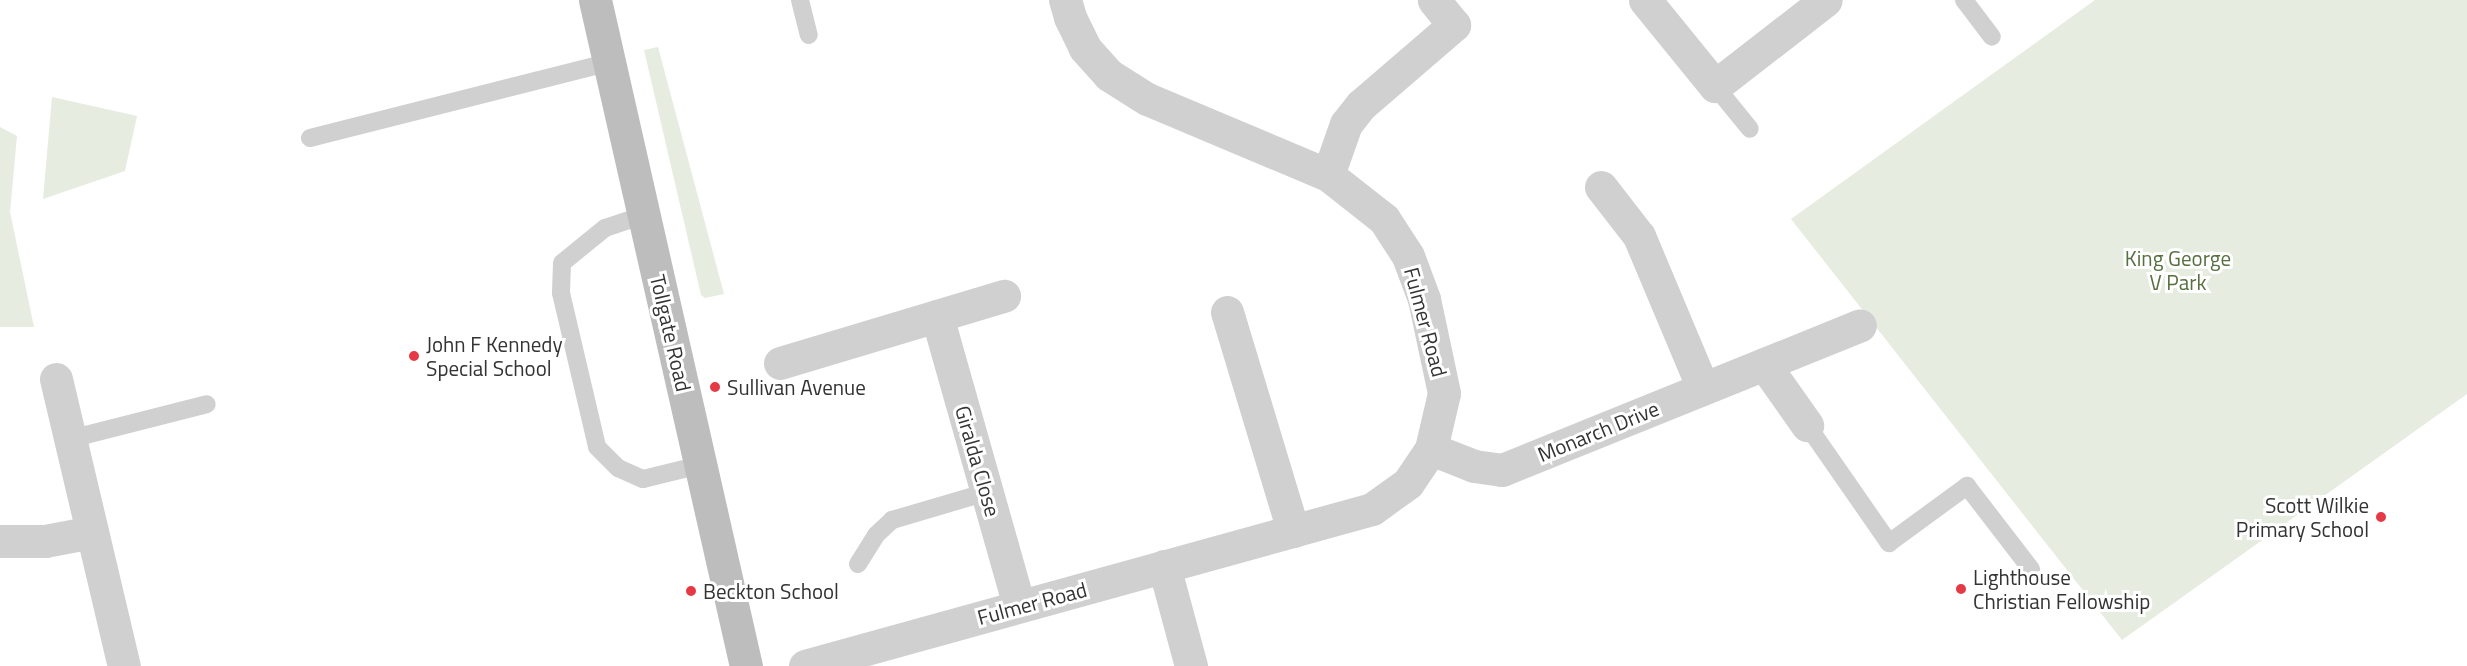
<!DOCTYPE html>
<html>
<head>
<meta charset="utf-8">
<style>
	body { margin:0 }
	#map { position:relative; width:2467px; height:666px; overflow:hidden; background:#fff; font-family:"Titillium Web",sans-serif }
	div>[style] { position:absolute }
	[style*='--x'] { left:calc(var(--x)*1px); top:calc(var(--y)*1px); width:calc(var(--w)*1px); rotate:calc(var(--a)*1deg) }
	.green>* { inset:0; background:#e6ecdf }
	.lane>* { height:18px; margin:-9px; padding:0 9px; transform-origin:9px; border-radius:9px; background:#d0d0d0 }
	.street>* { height:33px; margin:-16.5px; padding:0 16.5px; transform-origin:16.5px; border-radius:16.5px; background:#d0d0d0 }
	.secondary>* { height:33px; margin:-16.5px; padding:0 16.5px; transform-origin:16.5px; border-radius:16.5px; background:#bdbdbd }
	.dots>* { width:16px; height:16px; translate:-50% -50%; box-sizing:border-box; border:3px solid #fff; border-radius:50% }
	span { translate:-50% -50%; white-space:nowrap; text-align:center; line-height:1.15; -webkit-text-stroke:6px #fff; paint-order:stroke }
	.park-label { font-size:21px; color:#56703f }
	.street-label { font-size:21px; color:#333 }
	.poi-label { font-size:21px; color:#333 }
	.left { translate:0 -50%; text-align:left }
	.right { translate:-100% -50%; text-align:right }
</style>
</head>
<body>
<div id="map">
	<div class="green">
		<i style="clip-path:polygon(2095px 0,2467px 0,2467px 394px,2122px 640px,1791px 219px)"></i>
		<i style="clip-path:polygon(658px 47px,724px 294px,705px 298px,701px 295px,644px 50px)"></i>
		<i style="clip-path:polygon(52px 97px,137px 116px,125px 171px,43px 199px)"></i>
		<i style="clip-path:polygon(0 127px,17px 136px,10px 212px,34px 327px,0 327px)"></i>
	</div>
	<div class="lane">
		<i style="--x:800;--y:0;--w:36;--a:76"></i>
		<i style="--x:1964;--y:0;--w:46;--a:52.9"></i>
		<i style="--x:1715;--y:86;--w:55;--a:50.9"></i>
		<i style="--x:310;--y:138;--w:309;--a:-14.2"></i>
		<i style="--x:644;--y:215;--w:41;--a:161.6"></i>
		<i style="--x:605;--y:228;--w:55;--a:140.9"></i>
		<i style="--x:562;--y:263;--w:30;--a:92"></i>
		<i style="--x:561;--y:293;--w:158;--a:76.8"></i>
		<i style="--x:597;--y:447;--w:30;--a:45"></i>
		<i style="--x:618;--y:468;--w:27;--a:24"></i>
		<i style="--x:643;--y:479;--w:59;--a:-13.8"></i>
		<i style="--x:1807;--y:425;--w:144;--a:55.2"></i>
		<i style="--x:1889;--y:543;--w:97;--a:-36.2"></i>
		<i style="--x:1967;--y:486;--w:105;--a:52.4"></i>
		<i style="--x:70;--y:439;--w:141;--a:-14.3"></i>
		<i style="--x:858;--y:564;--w:34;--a:-58"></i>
		<i style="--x:876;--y:535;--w:22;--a:-43"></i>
		<i style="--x:892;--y:520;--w:99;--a:-16.4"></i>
	</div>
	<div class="street">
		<i style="--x:1645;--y:0;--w:111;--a:50.9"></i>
		<i style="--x:1715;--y:86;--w:140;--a:-37.8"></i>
		<i style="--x:1328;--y:175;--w:54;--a:-70.6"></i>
		<i style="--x:1346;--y:124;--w:24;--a:-52"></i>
		<i style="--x:1361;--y:105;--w:123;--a:-40.7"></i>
		<i style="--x:1454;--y:25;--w:32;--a:-129"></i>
		<i style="--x:1601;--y:187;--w:62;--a:52.2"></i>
		<i style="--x:1639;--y:236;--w:165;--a:67.2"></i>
		<i style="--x:1227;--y:312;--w:229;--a:73.2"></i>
		<i style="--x:937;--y:316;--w:301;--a:74.2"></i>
		<i style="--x:780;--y:363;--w:234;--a:-16.7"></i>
		<i style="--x:1764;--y:364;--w:75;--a:54.8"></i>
		<i style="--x:56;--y:379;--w:295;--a:76.7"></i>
		<i style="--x:1431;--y:449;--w:46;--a:21.6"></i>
		<i style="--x:1474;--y:466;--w:28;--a:8"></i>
		<i style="--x:1502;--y:470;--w:386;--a:-22"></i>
		<i style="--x:0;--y:541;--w:45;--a:0"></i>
		<i style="--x:45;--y:541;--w:48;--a:-10.8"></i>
		<i style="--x:1164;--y:566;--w:104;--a:74.9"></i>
		<i style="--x:805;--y:666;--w:588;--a:-15.48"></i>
		<i style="--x:1372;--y:509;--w:44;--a:-35.8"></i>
		<i style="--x:1408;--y:483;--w:41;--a:-55.9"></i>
		<i style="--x:1431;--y:449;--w:57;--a:-76.9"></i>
		<i style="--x:1444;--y:393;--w:96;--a:-102"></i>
		<i style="--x:1424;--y:299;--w:46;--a:-110.4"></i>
		<i style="--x:1408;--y:256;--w:44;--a:-123"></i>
		<i style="--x:1384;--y:219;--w:71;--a:-141.8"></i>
		<i style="--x:1328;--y:175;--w:196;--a:-157.2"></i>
		<i style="--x:1147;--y:99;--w:45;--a:-147.7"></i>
		<i style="--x:1109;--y:75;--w:36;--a:-132"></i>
		<i style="--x:1085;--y:48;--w:34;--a:-116"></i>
		<i style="--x:1070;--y:17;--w:18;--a:-106"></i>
	</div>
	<div class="secondary">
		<i style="--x:595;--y:0;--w:683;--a:77.23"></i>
	</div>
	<div class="dots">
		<i style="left:414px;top:356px;background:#e63946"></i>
		<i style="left:715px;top:387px;background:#e63946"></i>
		<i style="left:2381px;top:517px;background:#e63946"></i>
		<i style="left:1961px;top:589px;background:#e63946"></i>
		<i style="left:691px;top:591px;background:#e63946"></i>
	</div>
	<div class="park-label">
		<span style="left:2178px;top:270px">King George<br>V Park</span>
	</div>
	<div class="street-label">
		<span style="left:1426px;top:322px;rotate:75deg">Fulmer Road</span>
		<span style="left:671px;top:333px;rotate:77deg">Tollgate Road</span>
		<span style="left:1598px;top:431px;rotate:-22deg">Monarch Drive</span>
		<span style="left:978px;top:461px;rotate:74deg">Giralda Close</span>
		<span style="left:1032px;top:603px;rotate:-15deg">Fulmer Road</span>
	</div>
	<div class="poi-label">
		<span class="left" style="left:426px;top:356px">John F Kennedy<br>Special School</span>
		<span class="left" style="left:727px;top:387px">Sullivan Avenue</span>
		<span class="right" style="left:2369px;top:517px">Scott Wilkie<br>Primary School</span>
		<span class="left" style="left:1973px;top:589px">Lighthouse<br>Christian Fellowship</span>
		<span class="left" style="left:703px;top:591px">Beckton School</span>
	</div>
</div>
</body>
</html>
